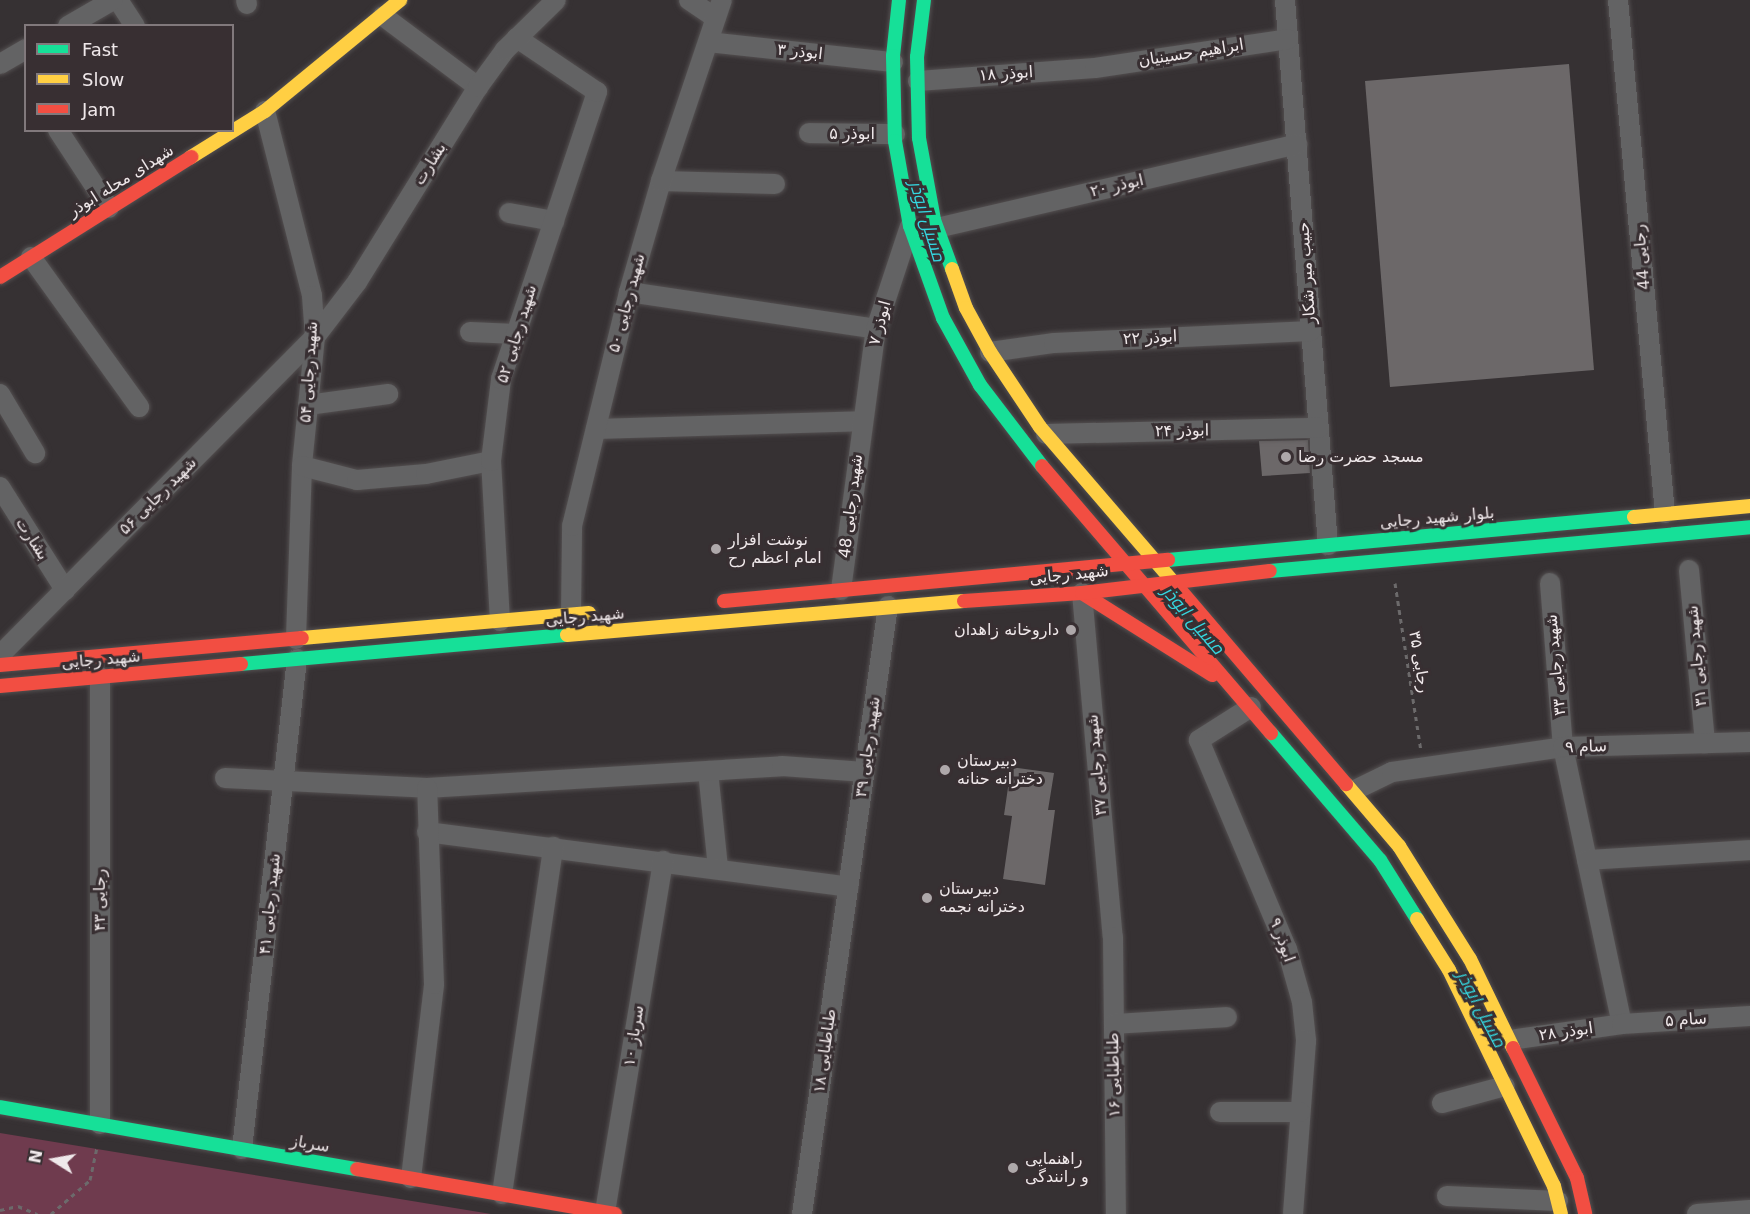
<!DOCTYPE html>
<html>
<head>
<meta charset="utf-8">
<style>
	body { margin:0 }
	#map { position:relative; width:1750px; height:1214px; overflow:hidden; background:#363133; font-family:"DejaVu Sans",Cairo,sans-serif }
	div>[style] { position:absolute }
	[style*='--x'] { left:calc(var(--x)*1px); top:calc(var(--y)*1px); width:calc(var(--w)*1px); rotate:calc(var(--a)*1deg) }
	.green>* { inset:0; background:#6f3b4e }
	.building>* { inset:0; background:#6c6869 }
	.path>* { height:3px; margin-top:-1.5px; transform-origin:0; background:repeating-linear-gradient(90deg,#6c6a6b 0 4.5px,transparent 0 9px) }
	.roads { filter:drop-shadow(0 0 2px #534f50) drop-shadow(0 0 2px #534f50) }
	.street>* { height:20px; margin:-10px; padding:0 10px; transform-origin:10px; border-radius:10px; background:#636364 }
	.fast>* { height:14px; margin:-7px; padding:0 7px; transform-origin:7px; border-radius:7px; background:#16e098 }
	.slow>* { height:14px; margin:-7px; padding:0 7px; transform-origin:7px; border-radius:7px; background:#ffcf43 }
	.jam>* { height:14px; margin:-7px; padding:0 7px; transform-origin:7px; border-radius:7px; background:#f24e42 }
	.dots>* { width:16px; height:16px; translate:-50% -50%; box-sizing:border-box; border:3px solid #382f32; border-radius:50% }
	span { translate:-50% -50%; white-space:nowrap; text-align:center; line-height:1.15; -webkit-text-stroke:6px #382f32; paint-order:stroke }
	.street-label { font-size:16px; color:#efe8ea }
	.poi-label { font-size:16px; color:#efe8ea }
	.left { translate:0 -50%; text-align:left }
	.right { translate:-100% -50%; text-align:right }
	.water-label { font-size:18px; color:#35d7e0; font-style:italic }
	.legend { position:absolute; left:24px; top:24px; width:210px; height:108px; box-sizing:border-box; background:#382f32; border:2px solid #81797c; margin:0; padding:8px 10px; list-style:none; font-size:18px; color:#efe8ea }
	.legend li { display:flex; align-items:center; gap:12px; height:30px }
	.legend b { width:30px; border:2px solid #81797c }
	.north { position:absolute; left:24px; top:1130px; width:60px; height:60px; -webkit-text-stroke:4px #382f32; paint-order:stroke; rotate:281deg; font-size:16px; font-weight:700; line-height:24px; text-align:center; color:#efe8ea }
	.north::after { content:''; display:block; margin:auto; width:21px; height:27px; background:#efe8ea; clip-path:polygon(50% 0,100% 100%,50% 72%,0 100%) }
</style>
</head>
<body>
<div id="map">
	<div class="green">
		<i style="clip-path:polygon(0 1133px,491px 1214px,0 1214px)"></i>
	</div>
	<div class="building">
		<i style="clip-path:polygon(1569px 64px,1594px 370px,1390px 387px,1365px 81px)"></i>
		<i style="clip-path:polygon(1308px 440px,1310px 473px,1262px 476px,1259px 441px)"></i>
		<i style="clip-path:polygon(1011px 767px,1054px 773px,1048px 810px,1055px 810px,1045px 885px,1003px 879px,1012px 816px,1004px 815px)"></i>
	</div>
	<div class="path">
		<i style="--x:1395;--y:583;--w:170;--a:81.2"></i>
		<i style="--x:0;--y:1210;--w:18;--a:-13"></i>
		<i style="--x:18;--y:1206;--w:21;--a:23"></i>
		<i style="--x:51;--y:1214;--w:52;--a:-41.1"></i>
		<i style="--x:90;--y:1180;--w:34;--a:-78"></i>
	</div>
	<div class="roads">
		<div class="street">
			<i style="--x:118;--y:0;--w:31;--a:57"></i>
			<i style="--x:246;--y:0;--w:4;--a:76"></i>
			<i style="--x:689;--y:0;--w:32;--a:34"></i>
			<i style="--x:1285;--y:0;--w:547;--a:85.49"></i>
			<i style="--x:1618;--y:0;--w:515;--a:84.77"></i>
			<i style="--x:383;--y:16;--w:119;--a:36.8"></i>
			<i style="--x:68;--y:26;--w:52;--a:-30"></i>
			<i style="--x:708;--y:42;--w:186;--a:6.2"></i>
			<i style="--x:0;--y:64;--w:30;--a:-30"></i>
			<i style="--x:918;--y:81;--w:177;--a:-4.2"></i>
			<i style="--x:1095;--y:68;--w:195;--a:-8.5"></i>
			<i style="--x:265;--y:111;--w:191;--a:75.7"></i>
			<i style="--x:312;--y:296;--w:41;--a:85.8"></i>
			<i style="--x:315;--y:337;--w:130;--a:95.8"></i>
			<i style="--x:302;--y:466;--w:173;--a:92"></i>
			<i style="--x:58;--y:130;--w:93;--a:56.8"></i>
			<i style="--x:809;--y:133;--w:86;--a:0.7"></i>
			<i style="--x:661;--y:181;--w:114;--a:1.5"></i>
			<i style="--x:509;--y:213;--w:46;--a:10.1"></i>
			<i style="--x:937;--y:228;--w:370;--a:-13.1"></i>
			<i style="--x:31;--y:257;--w:185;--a:54.2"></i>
			<i style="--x:629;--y:292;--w:250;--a:8.5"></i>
			<i style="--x:470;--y:332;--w:46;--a:2.5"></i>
			<i style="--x:990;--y:352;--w:65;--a:-8"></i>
			<i style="--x:1054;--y:343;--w:257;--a:-2.7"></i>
			<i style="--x:0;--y:394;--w:69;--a:59.3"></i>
			<i style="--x:308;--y:405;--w:81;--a:-7.8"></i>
			<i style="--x:596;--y:429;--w:265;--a:-1.7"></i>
			<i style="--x:1046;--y:434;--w:273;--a:-1.3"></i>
			<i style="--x:302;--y:466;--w:57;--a:14.3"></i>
			<i style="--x:357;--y:480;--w:69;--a:-5"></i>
			<i style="--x:426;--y:474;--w:66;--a:-11.3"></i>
			<i style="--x:0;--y:487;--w:122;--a:57.7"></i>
			<i style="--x:1689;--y:570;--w:174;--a:84.7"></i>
			<i style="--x:1550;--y:583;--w:165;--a:85.5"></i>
			<i style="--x:1563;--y:747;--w:283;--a:78"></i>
			<i style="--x:841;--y:590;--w:263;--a:-82.4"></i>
			<i style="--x:876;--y:329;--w:108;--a:-71.7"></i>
			<i style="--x:1082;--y:593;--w:345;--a:84.9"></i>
			<i style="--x:1113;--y:937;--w:277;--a:89.4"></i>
			<i style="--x:571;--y:614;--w:88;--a:-89.3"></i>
			<i style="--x:572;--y:526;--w:241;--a:-76.3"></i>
			<i style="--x:629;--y:292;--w:116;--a:-73.9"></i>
			<i style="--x:661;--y:181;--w:191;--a:-71.4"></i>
			<i style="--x:500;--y:621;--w:160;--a:-93.2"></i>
			<i style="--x:491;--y:461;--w:83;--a:-83"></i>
			<i style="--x:501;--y:379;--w:303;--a:-71.5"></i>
			<i style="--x:597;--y:92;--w:97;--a:-146"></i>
			<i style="--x:0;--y:655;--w:448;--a:-45.3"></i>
			<i style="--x:315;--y:337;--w:69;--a:-52.6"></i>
			<i style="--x:357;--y:282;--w:229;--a:-58.2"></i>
			<i style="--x:478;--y:87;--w:46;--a:-53.9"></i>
			<i style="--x:505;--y:50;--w:71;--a:-44.4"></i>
			<i style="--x:100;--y:677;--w:447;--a:90"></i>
			<i style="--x:1251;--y:707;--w:62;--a:147.6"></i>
			<i style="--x:1199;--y:740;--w:227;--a:67.2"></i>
			<i style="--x:1287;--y:949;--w:55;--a:74.2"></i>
			<i style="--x:1302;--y:1002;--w:39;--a:84"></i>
			<i style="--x:1306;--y:1041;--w:173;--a:94.3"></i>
			<i style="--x:708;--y:771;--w:97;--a:84.1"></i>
			<i style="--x:225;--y:778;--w:202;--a:2.8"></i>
			<i style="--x:427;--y:788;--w:356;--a:-3.5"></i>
			<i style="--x:782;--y:766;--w:83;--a:4.1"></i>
			<i style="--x:1355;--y:790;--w:41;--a:-25.9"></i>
			<i style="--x:1392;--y:772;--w:173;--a:-8.3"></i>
			<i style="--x:1563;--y:747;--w:187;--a:-1.5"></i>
			<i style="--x:427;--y:832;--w:425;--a:7.4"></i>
			<i style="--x:1587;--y:860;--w:163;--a:-3.5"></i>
			<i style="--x:1114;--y:1024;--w:113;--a:-3.5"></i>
			<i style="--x:1510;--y:1040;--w:113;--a:-8.1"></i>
			<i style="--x:1622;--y:1024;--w:128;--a:-3.6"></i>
			<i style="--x:1442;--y:1103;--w:65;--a:-15.1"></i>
			<i style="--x:1220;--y:1112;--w:80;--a:0"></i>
			<i style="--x:242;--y:1149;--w:493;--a:-83.6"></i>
			<i style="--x:411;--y:1178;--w:195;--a:-83.2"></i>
			<i style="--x:434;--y:984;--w:196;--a:-92"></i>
			<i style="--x:502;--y:1194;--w:351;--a:-81.6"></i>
			<i style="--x:1447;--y:1196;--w:111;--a:2.6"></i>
			<i style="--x:605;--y:1212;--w:356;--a:-80.6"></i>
			<i style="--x:802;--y:1214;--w:614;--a:-81.95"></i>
			<i style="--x:1697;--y:1214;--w:53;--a:-4.3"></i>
		</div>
		<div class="fast">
			<i style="--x:899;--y:0;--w:56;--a:96.1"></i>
			<i style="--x:893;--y:56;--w:85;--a:88.7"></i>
			<i style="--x:895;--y:141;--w:86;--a:80"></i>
			<i style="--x:910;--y:226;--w:98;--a:70.3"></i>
			<i style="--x:943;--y:318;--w:77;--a:61.1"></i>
			<i style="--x:980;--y:385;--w:102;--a:52.6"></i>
			<i style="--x:924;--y:0;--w:57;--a:97"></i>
			<i style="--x:917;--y:57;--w:81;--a:88.6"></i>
			<i style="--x:919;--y:138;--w:83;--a:79.6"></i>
			<i style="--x:934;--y:220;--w:52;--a:69.8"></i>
			<i style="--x:1168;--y:560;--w:468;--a:-5.3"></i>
			<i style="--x:1270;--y:571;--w:482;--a:-5.2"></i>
			<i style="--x:241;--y:664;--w:327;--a:-5.1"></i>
			<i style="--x:1271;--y:733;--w:167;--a:49.4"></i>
			<i style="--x:1380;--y:860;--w:70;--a:57.9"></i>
			<i style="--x:0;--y:1107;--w:362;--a:9.9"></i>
		</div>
		<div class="slow">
			<i style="--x:191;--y:157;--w:87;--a:-31.9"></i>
			<i style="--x:265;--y:111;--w:175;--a:-39.4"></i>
			<i style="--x:952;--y:269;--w:41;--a:70.3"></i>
			<i style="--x:966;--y:308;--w:50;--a:61.4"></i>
			<i style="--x:990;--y:352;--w:90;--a:56.3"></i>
			<i style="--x:1040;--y:427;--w:208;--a:49.3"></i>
			<i style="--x:1634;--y:517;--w:117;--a:-5.4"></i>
			<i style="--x:567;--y:635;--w:398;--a:-4.9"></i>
			<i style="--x:302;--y:638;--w:288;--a:-5"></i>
			<i style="--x:1346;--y:784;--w:82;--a:49.5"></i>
			<i style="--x:1399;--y:846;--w:133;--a:57.9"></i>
			<i style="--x:1470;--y:959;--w:99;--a:64.2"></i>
			<i style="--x:1417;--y:919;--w:60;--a:57.9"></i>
			<i style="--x:1449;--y:970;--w:240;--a:64.1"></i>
			<i style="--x:1554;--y:1186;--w:29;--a:76"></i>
		</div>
		<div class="jam">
			<i style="--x:0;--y:277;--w:226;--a:-32.1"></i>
			<i style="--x:1042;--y:466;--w:352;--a:49.4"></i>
			<i style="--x:1176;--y:585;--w:262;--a:49.5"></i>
			<i style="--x:1082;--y:593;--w:154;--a:32.2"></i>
			<i style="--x:724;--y:601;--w:446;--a:-5.3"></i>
			<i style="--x:964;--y:601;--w:118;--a:-3.9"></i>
			<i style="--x:1082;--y:593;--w:189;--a:-6.7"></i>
			<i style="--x:0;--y:665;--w:303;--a:-5.1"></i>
			<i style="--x:0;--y:686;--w:242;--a:-5.2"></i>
			<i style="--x:1513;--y:1048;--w:145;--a:63.8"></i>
			<i style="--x:1577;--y:1178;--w:37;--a:77"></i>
			<i style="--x:357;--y:1169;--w:262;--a:9.9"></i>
		</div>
	</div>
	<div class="dots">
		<i style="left:1286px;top:457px;background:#aea8aa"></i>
		<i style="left:716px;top:549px;background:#aea8aa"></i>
		<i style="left:1071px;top:630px;background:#aea8aa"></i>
		<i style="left:945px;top:770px;background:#aea8aa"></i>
		<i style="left:927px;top:898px;background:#aea8aa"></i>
		<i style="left:1013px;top:1168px;background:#aea8aa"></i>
	</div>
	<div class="street-label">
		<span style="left:800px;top:52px;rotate:6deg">ابوذر ۳</span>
		<span style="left:1191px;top:53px;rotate:-9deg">ابراهیم حسینیان</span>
		<span style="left:1006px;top:74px;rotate:-4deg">ابوذر ۱۸</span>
		<span style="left:852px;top:134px">ابوذر ۵</span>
		<span style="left:430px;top:164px;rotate:-58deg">بشارت</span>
		<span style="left:121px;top:181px;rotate:-32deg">شهدای محله ابوذر</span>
		<span style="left:1117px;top:186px;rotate:-13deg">ابوذر ۲۰</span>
		<span style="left:1642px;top:257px;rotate:-95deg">رجایی 44</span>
		<span style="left:1307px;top:273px;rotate:-94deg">حبیب میر شکار</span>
		<span style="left:627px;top:303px;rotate:-75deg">شهید رجایی ۵۰</span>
		<span style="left:880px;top:323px;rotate:-75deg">ابوذر ۷</span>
		<span style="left:517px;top:334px;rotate:-73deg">شهید رجایی ۵۲</span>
		<span style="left:1150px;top:338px;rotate:-3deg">ابوذر ۲۲</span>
		<span style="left:309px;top:372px;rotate:-86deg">شهید رجایی ۵۴</span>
		<span style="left:1182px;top:431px;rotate:-1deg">ابوذر ۲۴</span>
		<span style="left:158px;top:496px;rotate:-45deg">شهید رجایی ۵۶</span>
		<span style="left:851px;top:506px;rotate:-83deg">شهید رجایی 48</span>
		<span style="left:1437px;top:518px;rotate:-5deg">بلوار شهید رجایی</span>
		<span style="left:32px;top:539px;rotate:57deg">بشارت</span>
		<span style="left:1069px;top:575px;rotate:-6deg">شهید رجایی</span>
		<span style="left:585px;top:617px;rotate:-5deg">شهید رجایی</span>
		<span style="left:1697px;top:656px;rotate:-95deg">شهید رجایی ۳۱</span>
		<span style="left:101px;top:660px;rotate:-5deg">شهید رجایی</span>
		<span style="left:1419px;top:662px;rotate:81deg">رجایی ۳۵</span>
		<span style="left:1556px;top:665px;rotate:-95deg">شهید رجایی ۳۳</span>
		<span style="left:868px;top:747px;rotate:-82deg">شهید رجایی ۳۹</span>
		<span style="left:1586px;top:747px;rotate:-2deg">سام ۹</span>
		<span style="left:1097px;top:765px;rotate:-95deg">شهید رجایی ۳۷</span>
		<span style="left:100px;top:900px;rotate:-90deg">رجایی ۴۳</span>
		<span style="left:270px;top:904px;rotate:-84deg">شهید رجایی ۴۱</span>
		<span style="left:1282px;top:940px;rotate:70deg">ابوذر ۹</span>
		<span style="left:1686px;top:1020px;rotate:-4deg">سام ۵</span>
		<span style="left:1566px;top:1032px;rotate:-8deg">ابوذر ۲۸</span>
		<span style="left:634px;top:1036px;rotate:-81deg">سرباز ۱۰</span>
		<span style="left:825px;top:1051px;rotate:-82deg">طباطبایی ۱۸</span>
		<span style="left:1114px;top:1075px;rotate:-91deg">طباطبایی ۱۶</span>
		<span style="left:310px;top:1144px;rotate:10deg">سرباز</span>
	</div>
	<div class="poi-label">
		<span class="left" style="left:1298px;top:457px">مسجد حضرت رضا</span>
		<span class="left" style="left:728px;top:549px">نوشت افزار<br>امام اعظم رح</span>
		<span class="right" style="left:1059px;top:630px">داروخانه زاهدان</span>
		<span class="left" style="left:957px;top:770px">دبیرستان<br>دخترانه حنانه</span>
		<span class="left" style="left:939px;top:898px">دبیرستان<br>دخترانه نجمه</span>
		<span class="left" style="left:1025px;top:1168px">راهنمایی<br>و رانندگی</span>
	</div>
	<div class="water-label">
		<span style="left:927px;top:221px;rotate:73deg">مسیل ابوذر</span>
		<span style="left:1193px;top:620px;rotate:49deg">مسیل ابوذر</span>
		<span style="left:1481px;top:1009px;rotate:62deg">مسیل ابوذر</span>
	</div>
	<ul class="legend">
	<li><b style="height:8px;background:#16e098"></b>Fast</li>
	<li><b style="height:8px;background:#ffcf43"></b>Slow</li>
	<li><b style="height:8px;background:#f24e42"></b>Jam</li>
	</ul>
	<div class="north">N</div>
</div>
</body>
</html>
